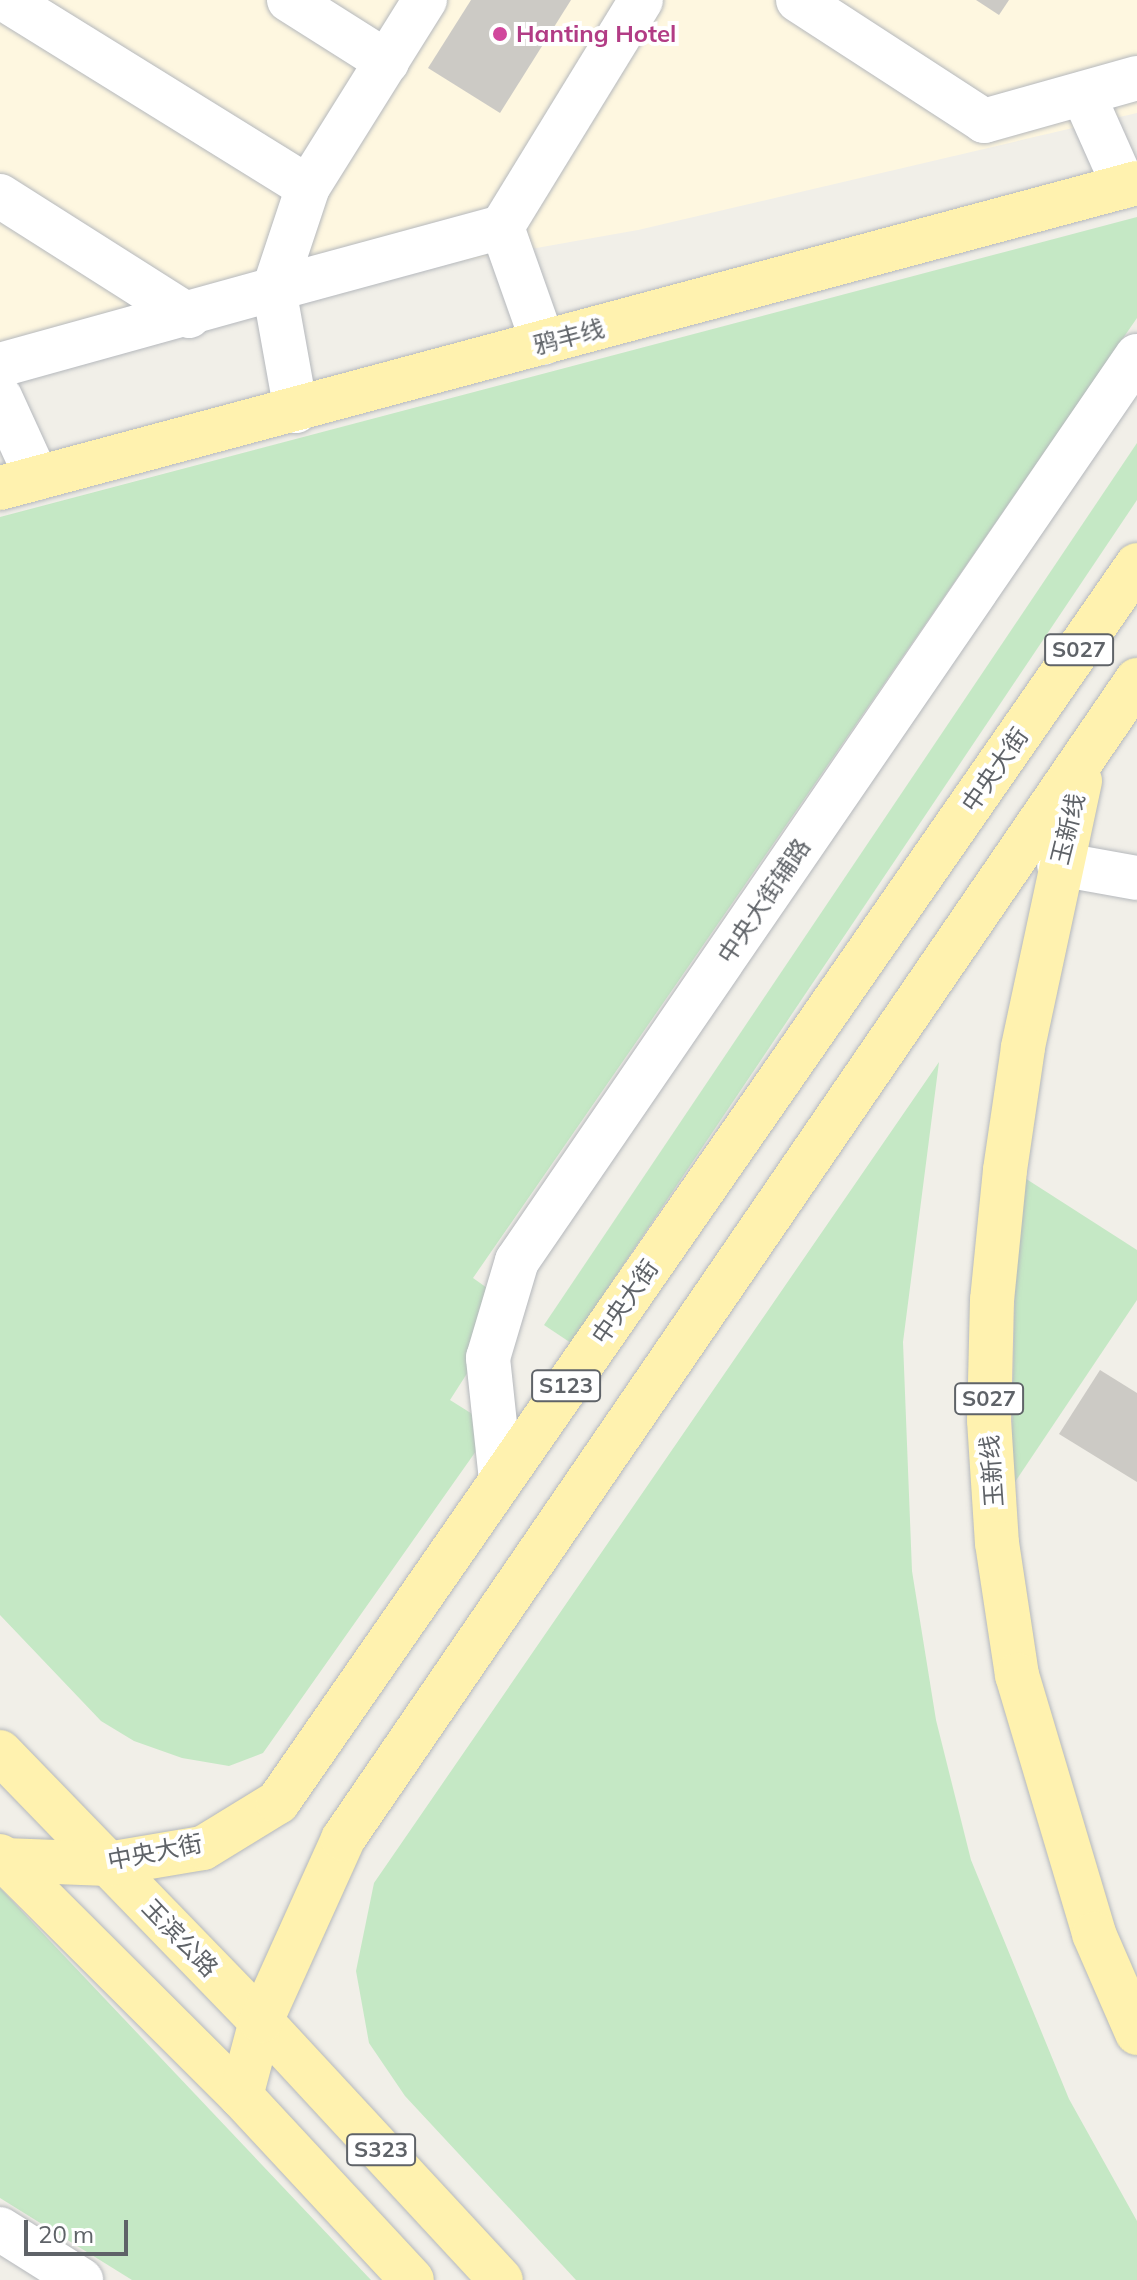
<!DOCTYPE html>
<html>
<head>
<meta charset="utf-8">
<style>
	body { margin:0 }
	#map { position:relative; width:1137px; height:2280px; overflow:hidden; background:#f1efe8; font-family:Mulish,"Noto Sans SC",sans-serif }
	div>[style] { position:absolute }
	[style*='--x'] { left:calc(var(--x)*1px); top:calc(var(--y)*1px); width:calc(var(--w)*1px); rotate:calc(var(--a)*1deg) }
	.commercial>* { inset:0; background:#fef7e0 }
	.green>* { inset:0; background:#c5e8c5 }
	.building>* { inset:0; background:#cccac5 }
	.roads { filter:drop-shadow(0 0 2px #b5b8bc) drop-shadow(0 0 2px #b5b8bc) }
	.minor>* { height:44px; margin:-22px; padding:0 22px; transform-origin:22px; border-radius:22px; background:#fff }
	.major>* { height:44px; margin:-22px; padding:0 22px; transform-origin:22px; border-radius:22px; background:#fff2af }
	.dots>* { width:22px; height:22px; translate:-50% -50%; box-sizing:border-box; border:4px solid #fff; border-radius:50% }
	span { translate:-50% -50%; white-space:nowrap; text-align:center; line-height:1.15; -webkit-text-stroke:8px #fff; paint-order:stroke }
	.shield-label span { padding:2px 6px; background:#fff; border:2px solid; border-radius:6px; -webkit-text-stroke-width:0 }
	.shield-label { font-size:22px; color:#5f6368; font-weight:700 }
	.hotel-label { font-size:24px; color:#b23c85; font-weight:700 }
	.left { translate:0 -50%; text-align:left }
	.street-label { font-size:24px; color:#5f6368 }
	.scale { position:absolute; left:24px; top:2220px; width:104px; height:36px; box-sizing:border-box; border:4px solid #5f6368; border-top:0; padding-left:10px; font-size:24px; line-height:28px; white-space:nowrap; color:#5f6368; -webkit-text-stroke:6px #fff; paint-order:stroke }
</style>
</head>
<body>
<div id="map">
	<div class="commercial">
		<i style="clip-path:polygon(0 0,1137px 0,1137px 113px,638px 230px,292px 291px,0 371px)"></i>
	</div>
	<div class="green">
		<i style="clip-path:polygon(1137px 217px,1137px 318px,473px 1278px,511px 1305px,450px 1400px,493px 1427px,263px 1753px,229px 1766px,182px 1758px,134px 1741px,101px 1721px,0 1615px,0 517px)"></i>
		<i style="clip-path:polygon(1137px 443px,1137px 500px,571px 1343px,544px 1325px)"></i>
		<i style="clip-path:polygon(939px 1062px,903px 1342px,912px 1571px,936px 1720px,971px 1860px,1069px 2099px,1137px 2221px,1137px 2280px,576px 2280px,405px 2096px,369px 2043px,356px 1971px,374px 1883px)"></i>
		<i style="clip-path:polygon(1017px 1173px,1137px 1250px,1137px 1300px,1011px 1488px)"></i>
		<i style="clip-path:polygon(0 1888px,371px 2280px,132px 2280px,0 2198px)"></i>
	</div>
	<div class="building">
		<i style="clip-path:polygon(471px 0,571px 0,500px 113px,428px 68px)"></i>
		<i style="clip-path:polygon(976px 0,1009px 0,999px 15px)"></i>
		<i style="clip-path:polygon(1100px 1370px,1137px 1393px,1137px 1482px,1059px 1434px)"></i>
	</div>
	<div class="roads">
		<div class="minor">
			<i style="--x:6;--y:0;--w:355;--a:31.8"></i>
			<i style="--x:289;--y:0;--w:116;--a:32.3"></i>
			<i style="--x:798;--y:0;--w:222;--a:33"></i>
			<i style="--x:984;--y:121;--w:159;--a:-15.7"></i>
			<i style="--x:1083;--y:94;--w:101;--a:66"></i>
			<i style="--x:0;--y:196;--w:224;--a:32.4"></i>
			<i style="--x:502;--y:227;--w:123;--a:70.5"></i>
			<i style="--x:0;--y:365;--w:284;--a:-15.5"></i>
			<i style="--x:274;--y:289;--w:108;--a:-71.6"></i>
			<i style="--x:308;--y:187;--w:221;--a:-58"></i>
			<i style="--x:0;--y:397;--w:89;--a:65.4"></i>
			<i style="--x:296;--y:411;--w:124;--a:-100.2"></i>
			<i style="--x:274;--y:289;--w:236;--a:-15.2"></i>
			<i style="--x:502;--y:227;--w:266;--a:-58.5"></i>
			<i style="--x:1059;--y:864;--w:79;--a:10.2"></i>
			<i style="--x:501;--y:1480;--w:123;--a:-96.1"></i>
			<i style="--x:488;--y:1358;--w:101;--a:-73.4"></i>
			<i style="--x:517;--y:1261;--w:1097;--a:-55.59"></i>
			<i style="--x:0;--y:2229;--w:96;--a:32.2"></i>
		</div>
		<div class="major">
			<i style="--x:0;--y:488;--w:1177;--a:-15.02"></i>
			<i style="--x:1080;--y:781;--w:273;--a:102.1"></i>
			<i style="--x:1023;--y:1048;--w:123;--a:98.4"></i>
			<i style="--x:1005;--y:1170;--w:131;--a:95.7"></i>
			<i style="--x:992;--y:1300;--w:120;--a:91.4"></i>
			<i style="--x:989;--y:1420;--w:123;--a:86.3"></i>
			<i style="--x:997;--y:1543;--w:134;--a:81.4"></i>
			<i style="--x:1017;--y:1675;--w:270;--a:73.4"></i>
			<i style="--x:1094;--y:1934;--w:108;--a:66.5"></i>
			<i style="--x:0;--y:1752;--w:375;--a:45.9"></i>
			<i style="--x:261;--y:2021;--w:353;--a:47.2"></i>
			<i style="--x:0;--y:1856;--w:340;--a:44.9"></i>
			<i style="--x:241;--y:2096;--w:251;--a:47.1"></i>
			<i style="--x:4;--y:1860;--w:104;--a:2.2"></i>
			<i style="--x:108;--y:1864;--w:96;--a:-9.6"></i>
			<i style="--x:203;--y:1848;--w:88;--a:-31.5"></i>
			<i style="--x:278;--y:1802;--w:1506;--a:-55.22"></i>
			<i style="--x:241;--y:2096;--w:78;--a:-75.1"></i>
			<i style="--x:261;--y:2021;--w:200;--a:-65.7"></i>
			<i style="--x:343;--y:1839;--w:1405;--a:-55.59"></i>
		</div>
	</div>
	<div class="dots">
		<i style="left:500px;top:34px;background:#d1479c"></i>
	</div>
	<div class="shield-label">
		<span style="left:1079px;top:650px">S027</span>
		<span style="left:566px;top:1386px">S123</span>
		<span style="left:989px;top:1399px">S027</span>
		<span style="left:381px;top:2150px">S323</span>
	</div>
	<div class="hotel-label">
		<span class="left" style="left:516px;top:34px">Hanting Hotel</span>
	</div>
	<div class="street-label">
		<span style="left:569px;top:337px;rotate:-15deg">鸦丰线</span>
		<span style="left:995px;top:770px;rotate:-55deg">中央大街</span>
		<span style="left:1068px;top:829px;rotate:-76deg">玉新线</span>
		<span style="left:764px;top:901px;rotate:-56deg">中央大街辅路</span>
		<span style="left:625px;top:1302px;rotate:-55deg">中央大街</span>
		<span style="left:992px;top:1471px;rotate:-94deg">玉新线</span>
		<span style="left:155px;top:1852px;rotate:-11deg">中央大街</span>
		<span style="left:180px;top:1938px;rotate:46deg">玉滨公路</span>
	</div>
	<div class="scale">20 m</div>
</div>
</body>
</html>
